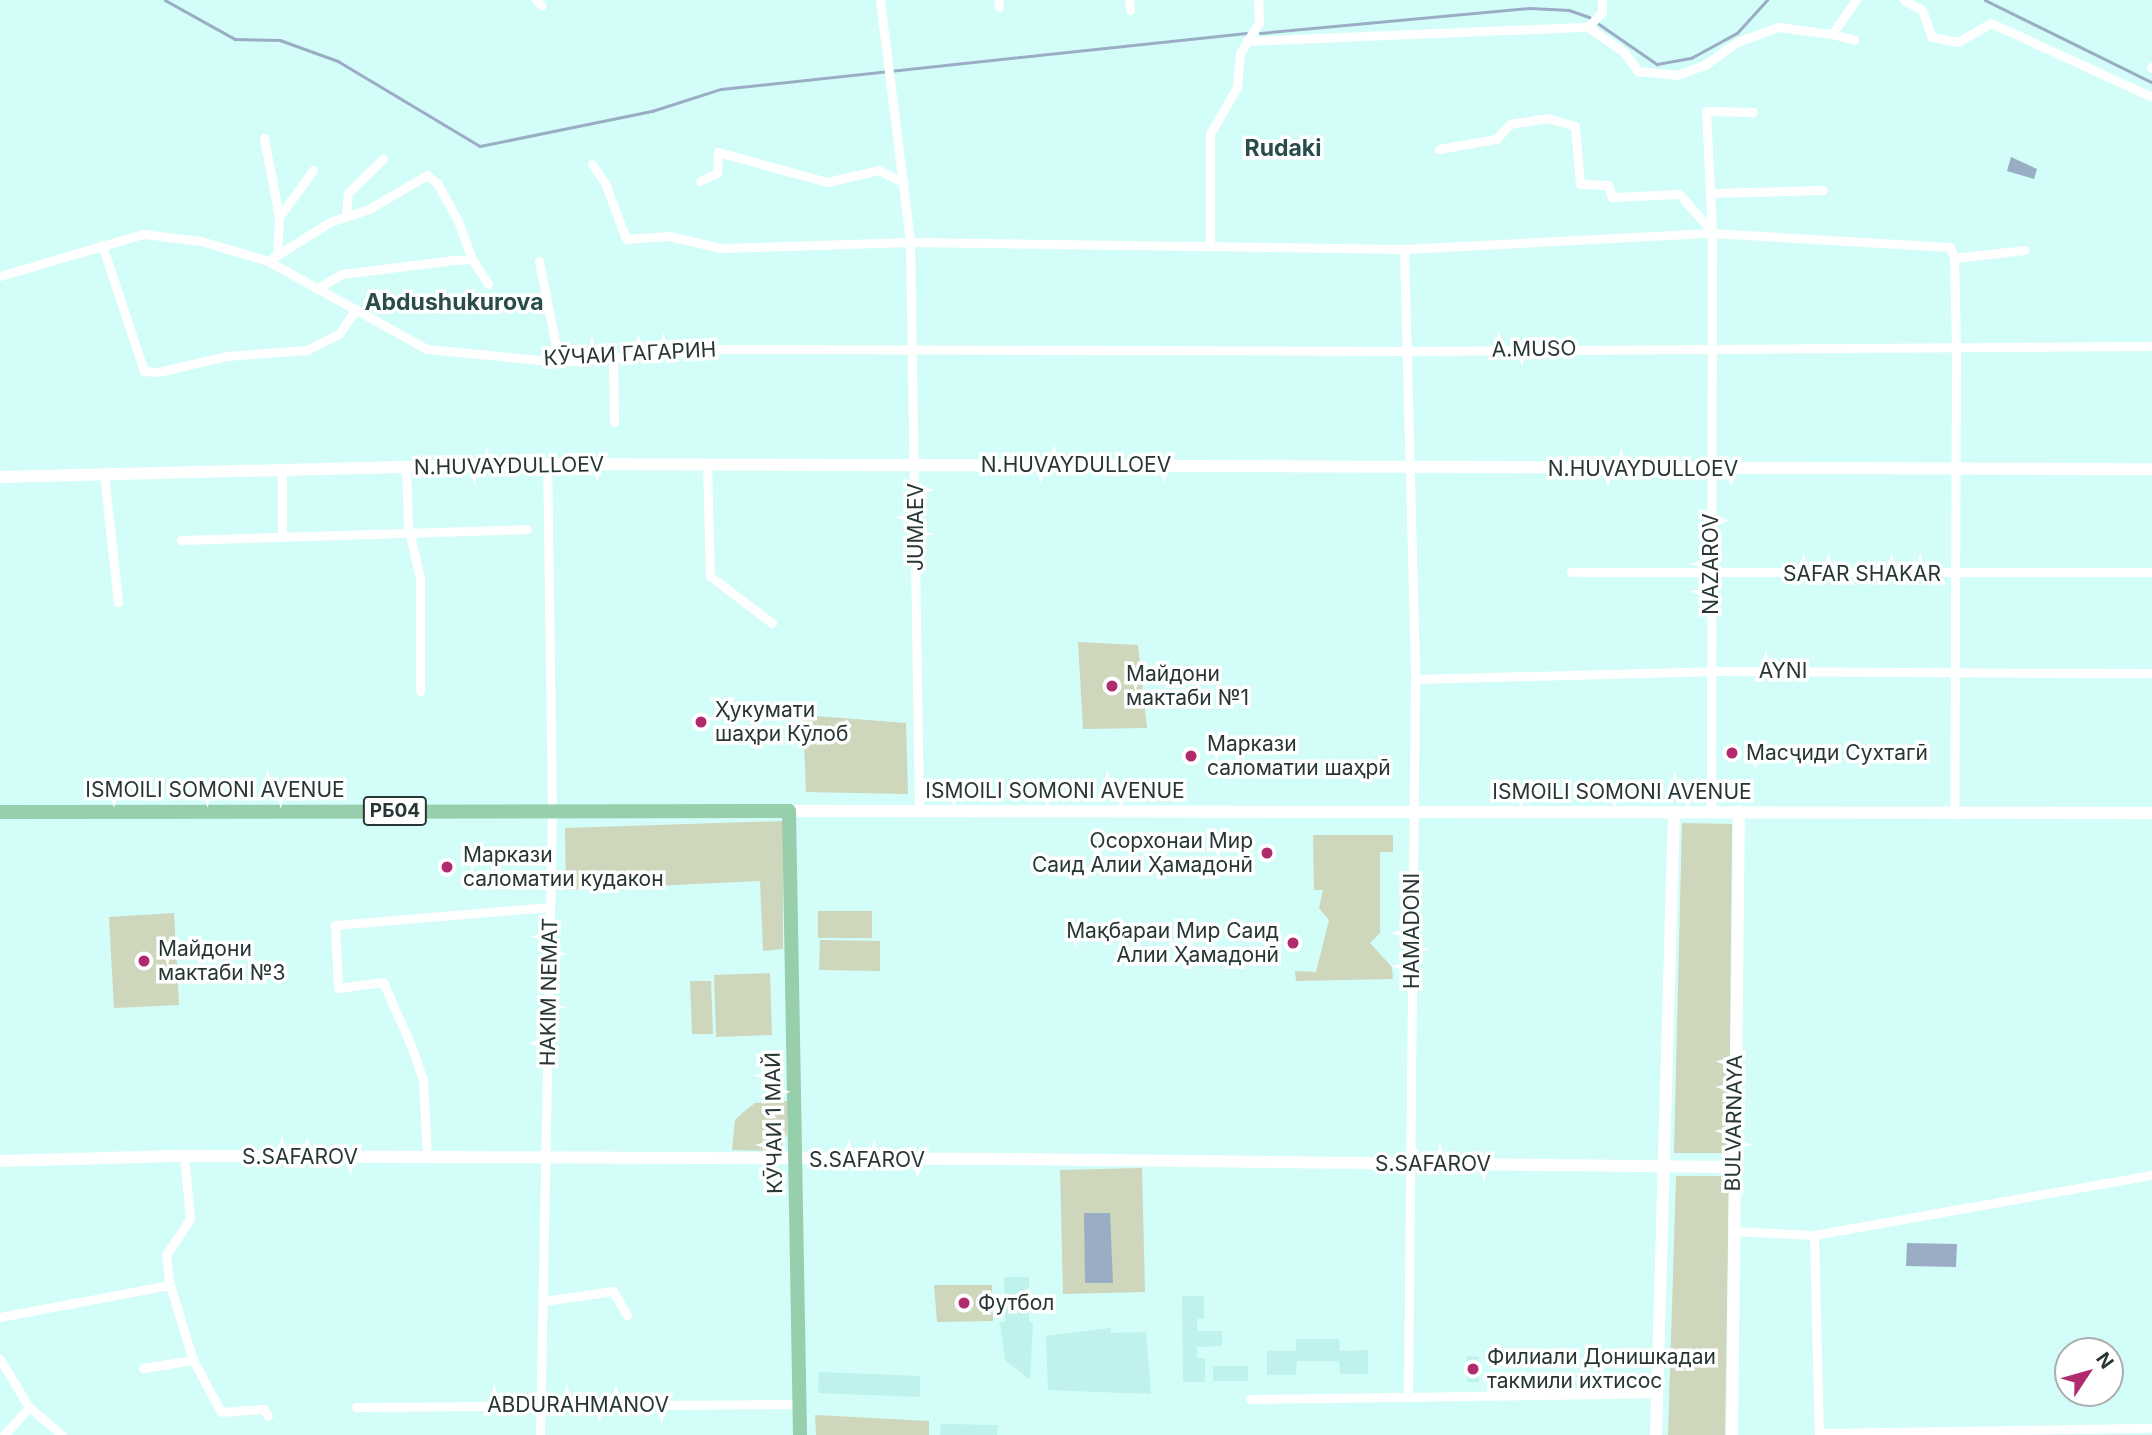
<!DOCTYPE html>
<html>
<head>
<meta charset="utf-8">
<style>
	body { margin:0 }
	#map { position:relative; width:2152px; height:1435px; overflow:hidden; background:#d3fdf8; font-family:Inter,sans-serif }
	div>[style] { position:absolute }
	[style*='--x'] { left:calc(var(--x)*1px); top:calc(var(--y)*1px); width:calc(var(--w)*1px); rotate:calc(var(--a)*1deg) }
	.built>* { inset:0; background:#bff2ed }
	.green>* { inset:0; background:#ced6bc }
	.water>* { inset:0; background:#9aadc5 }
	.stream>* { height:2.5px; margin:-1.25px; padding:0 1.25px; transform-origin:1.25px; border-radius:1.25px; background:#9aadc5 }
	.street>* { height:9px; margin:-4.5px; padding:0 4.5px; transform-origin:4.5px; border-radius:4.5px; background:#fff }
	.secondary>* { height:12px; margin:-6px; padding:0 6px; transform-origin:6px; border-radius:6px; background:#fff }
	.primary>* { height:14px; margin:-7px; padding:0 7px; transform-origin:7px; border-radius:7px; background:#97ceac }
	.dots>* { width:19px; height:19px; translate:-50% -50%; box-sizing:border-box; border:4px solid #fff; border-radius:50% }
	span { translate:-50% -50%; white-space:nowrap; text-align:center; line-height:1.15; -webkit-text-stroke:7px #fff; paint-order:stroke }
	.shield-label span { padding:2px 5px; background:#fff; border:2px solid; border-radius:5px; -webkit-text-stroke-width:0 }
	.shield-label { font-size:19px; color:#273735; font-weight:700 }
	.street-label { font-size:21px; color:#273735 }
	.poi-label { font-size:21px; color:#273735 }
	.left { translate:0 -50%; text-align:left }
	.right { translate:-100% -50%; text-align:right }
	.neighbourhood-label { font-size:23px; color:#284d4a; font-weight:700 }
	.north { position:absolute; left:2054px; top:1337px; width:70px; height:70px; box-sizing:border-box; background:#fff; border:2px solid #a9afae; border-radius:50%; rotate:54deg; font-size:19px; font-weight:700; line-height:28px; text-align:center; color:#273735 }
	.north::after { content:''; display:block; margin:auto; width:24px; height:32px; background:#b02a6e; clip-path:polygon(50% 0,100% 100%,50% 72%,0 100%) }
</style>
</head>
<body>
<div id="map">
	<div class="built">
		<i style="clip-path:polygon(1004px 1277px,1029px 1277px,1029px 1322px,1033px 1323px,1030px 1380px,1005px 1360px,1000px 1322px,1005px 1322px)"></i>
		<i style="clip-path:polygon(1182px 1296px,1204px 1296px,1204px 1319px,1197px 1319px,1197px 1331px,1222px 1331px,1222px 1346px,1197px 1347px,1197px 1358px,1205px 1358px,1205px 1382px,1183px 1382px)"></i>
		<i style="clip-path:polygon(1111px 1328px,1111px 1333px,1146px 1332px,1151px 1394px,1048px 1390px,1046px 1336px)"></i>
		<i style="clip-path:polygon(1296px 1339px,1339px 1339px,1340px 1351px,1368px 1350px,1368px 1374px,1340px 1374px,1339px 1361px,1297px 1361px,1296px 1375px,1267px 1375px,1267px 1351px,1296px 1351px)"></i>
		<i style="clip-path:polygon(1467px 1356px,1479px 1357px,1479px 1382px,1467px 1382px)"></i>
		<i style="clip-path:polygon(1213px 1366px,1248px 1366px,1248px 1381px,1213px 1381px)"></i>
		<i style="clip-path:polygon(819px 1372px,920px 1376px,920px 1397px,818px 1393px)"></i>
		<i style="clip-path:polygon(941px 1424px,998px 1425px,997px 1435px,940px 1435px)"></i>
	</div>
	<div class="green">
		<i style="clip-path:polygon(1078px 642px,1138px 645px,1147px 728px,1083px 729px)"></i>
		<i style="clip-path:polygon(803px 715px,906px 723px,908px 794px,806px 792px)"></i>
		<i style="clip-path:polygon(783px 821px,783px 949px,763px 951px,760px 881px,566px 890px,565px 828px)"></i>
		<i style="clip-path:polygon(1682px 823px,1732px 824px,1729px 1153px,1674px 1153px)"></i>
		<i style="clip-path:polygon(1313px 835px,1393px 835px,1393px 852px,1380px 852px,1380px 933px,1370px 943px,1392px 967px,1393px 979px,1296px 981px,1295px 971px,1316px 972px,1329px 920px,1319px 908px,1323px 890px,1314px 890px)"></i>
		<i style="clip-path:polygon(818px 911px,872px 911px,872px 938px,818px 938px)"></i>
		<i style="clip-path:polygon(174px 913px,179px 1005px,114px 1008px,109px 917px)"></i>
		<i style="clip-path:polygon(820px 940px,880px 941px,880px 971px,819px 970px)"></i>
		<i style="clip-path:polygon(770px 973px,772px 1035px,716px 1037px,714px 975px)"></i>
		<i style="clip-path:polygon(690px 981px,711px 981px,713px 1034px,692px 1034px)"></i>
		<i style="clip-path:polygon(788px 1101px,787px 1134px,782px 1145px,771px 1151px,732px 1150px,735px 1120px,741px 1114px,755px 1103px)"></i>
		<i style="clip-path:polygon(1142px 1168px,1145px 1292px,1063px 1294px,1060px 1170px)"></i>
		<i style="clip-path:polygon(1676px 1176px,1729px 1176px,1725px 1435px,1668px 1435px)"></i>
		<i style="clip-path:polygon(934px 1285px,992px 1285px,993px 1321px,937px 1322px)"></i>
		<i style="clip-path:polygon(815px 1415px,929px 1421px,929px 1435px,816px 1435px)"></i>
	</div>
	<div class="water">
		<i style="clip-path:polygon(2011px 157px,2037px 169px,2034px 179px,2007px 171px)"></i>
		<i style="clip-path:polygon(1084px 1213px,1110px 1213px,1113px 1283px,1085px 1283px)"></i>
		<i style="clip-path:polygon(1907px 1243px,1957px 1244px,1956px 1267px,1906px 1266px)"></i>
	</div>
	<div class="stream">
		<i style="--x:165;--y:0;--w:80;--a:29.1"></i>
		<i style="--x:235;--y:39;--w:45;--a:1.3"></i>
		<i style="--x:280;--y:40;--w:62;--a:19.9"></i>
		<i style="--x:338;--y:61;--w:165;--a:30.9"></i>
		<i style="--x:480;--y:146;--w:176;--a:-11.5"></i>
		<i style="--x:652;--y:111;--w:72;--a:-17.7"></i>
		<i style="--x:721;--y:89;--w:528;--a:-6.09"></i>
		<i style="--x:1985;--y:0;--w:186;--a:26.2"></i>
		<i style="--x:1260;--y:33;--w:271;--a:-5.3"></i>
		<i style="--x:1530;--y:8;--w:39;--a:3"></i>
		<i style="--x:1569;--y:10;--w:21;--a:19"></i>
		<i style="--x:1589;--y:17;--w:83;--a:34.7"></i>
		<i style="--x:1657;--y:64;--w:35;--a:-10"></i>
		<i style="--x:1691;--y:58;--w:52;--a:-28.5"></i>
		<i style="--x:1737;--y:33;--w:45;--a:-47.7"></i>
	</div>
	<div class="street">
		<i style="--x:536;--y:0;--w:8;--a:45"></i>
		<i style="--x:880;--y:0;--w:244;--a:82.9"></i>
		<i style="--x:910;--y:242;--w:569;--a:89.09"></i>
		<i style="--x:998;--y:0;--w:7;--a:82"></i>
		<i style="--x:1129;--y:0;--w:10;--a:84"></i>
		<i style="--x:1904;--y:0;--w:21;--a:29"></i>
		<i style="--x:1922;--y:10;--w:29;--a:70"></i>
		<i style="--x:1932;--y:37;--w:26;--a:11"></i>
		<i style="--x:1958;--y:42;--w:38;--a:-30"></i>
		<i style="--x:1991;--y:23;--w:177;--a:24.7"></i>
		<i style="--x:1588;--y:27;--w:21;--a:-47"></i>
		<i style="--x:1602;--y:12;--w:12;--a:-90"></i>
		<i style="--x:1832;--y:34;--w:23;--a:15"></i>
		<i style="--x:1247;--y:41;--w:341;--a:-2.4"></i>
		<i style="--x:1588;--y:27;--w:44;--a:34.8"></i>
		<i style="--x:1624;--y:52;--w:24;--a:54"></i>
		<i style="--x:1638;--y:71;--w:39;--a:6"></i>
		<i style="--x:1677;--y:75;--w:30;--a:-20"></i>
		<i style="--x:1705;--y:65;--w:39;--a:-36"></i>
		<i style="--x:1737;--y:42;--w:44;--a:-20.1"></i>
		<i style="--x:1778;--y:27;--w:54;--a:7.4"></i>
		<i style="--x:1832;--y:34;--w:42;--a:-54.8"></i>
		<i style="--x:2151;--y:67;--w:1;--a:45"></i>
		<i style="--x:264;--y:138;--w:80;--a:79.2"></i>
		<i style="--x:279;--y:217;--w:36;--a:93"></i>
		<i style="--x:1439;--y:149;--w:58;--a:-10"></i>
		<i style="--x:1496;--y:139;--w:21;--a:-47"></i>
		<i style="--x:1510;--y:124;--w:37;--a:-9"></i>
		<i style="--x:1547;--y:118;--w:29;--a:16"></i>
		<i style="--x:1575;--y:126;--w:58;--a:85.1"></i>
		<i style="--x:1580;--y:184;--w:28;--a:2"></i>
		<i style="--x:1608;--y:185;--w:13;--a:72"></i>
		<i style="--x:1612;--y:197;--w:67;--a:-2.6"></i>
		<i style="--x:1679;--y:194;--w:48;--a:48.4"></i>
		<i style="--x:592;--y:164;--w:23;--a:56"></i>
		<i style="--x:605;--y:183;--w:60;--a:69.4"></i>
		<i style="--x:626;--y:239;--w:43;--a:-4"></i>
		<i style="--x:669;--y:236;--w:52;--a:13.2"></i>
		<i style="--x:720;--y:248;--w:190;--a:-1.8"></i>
		<i style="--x:910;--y:242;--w:494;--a:0.8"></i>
		<i style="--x:1404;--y:249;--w:308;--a:-3"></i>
		<i style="--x:1712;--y:233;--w:238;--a:3.4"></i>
		<i style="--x:1950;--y:247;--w:12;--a:70"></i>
		<i style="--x:1954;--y:258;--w:86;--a:88.7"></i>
		<i style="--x:1956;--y:344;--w:470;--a:90.2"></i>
		<i style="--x:700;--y:181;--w:19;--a:-25"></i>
		<i style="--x:717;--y:173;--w:21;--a:-87"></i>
		<i style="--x:718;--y:152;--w:113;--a:15.4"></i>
		<i style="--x:827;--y:182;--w:53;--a:-13"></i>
		<i style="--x:879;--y:170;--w:28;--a:27"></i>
		<i style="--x:1710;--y:193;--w:113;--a:-1.5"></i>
		<i style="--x:346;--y:215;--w:22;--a:-85"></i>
		<i style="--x:348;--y:193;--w:49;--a:-44.2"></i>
		<i style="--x:279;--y:217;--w:58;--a:-54.1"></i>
		<i style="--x:102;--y:245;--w:133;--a:71.6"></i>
		<i style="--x:144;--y:371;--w:14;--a:4"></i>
		<i style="--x:158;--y:372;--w:71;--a:-13.1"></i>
		<i style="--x:227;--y:356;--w:80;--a:-4.3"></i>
		<i style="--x:307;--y:350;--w:36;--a:-27"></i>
		<i style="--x:339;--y:334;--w:30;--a:-56"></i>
		<i style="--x:1210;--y:246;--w:112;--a:-90"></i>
		<i style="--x:1210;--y:134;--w:54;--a:-60.1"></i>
		<i style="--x:1237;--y:87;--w:34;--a:-85"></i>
		<i style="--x:1240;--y:53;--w:36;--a:-58"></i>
		<i style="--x:1259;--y:23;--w:23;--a:-92"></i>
		<i style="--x:1404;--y:249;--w:430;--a:88.5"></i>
		<i style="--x:1415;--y:679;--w:716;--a:90.56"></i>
		<i style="--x:1954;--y:258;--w:71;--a:-6.4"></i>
		<i style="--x:268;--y:261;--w:73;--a:-32.2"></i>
		<i style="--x:330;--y:222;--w:41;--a:-18.4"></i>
		<i style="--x:369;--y:209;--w:67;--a:-30.4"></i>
		<i style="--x:427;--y:175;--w:13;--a:39"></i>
		<i style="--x:437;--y:183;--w:43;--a:61.1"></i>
		<i style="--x:458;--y:221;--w:40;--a:69.8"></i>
		<i style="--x:539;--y:261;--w:103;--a:78.8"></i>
		<i style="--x:0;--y:276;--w:149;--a:-16.4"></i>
		<i style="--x:143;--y:234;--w:58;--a:6.9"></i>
		<i style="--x:201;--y:241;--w:70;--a:16.6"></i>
		<i style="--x:268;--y:261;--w:182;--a:29"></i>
		<i style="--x:427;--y:349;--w:133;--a:5.6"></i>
		<i style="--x:559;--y:362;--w:167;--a:-4.5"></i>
		<i style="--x:725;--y:349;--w:681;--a:0.17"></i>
		<i style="--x:1406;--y:351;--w:746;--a:-0.38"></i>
		<i style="--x:316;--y:289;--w:30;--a:-30"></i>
		<i style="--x:342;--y:274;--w:113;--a:-7.1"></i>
		<i style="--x:454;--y:260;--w:18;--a:-3"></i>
		<i style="--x:472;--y:259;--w:30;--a:57"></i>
		<i style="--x:613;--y:358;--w:64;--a:89.1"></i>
		<i style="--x:707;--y:464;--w:112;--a:88.5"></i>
		<i style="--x:710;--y:576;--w:78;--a:37.2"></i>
		<i style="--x:406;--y:468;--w:58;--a:88"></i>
		<i style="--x:408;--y:526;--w:53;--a:77"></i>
		<i style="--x:420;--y:578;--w:113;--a:90"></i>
		<i style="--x:282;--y:471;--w:64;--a:90"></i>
		<i style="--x:104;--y:475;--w:128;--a:83.7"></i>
		<i style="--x:181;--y:540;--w:346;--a:-1.8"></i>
		<i style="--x:1571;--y:572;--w:581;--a:0"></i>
		<i style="--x:1415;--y:679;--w:296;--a:-1.5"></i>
		<i style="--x:1711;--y:671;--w:441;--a:0.3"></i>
		<i style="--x:1711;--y:811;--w:578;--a:-89.9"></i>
		<i style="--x:1712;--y:233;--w:122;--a:-92.8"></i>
		<i style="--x:1706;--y:111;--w:47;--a:1.2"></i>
		<i style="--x:427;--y:1158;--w:78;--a:-92.9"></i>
		<i style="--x:423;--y:1080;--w:34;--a:-109"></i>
		<i style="--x:412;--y:1048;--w:72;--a:-113.7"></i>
		<i style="--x:383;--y:982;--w:45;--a:172.4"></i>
		<i style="--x:338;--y:988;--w:63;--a:-92.7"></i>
		<i style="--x:335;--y:925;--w:216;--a:-4.8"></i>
		<i style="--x:1733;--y:1231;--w:81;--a:2.8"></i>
		<i style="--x:1814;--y:1235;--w:343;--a:-10.1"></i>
		<i style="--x:1814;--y:1235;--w:198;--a:88.6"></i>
		<i style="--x:1819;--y:1433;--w:333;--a:-0.9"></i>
		<i style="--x:170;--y:1285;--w:78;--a:73"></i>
		<i style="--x:193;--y:1360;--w:59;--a:61.7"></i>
		<i style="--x:221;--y:1412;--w:43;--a:-4"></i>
		<i style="--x:264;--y:1409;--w:8;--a:60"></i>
		<i style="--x:544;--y:1301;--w:70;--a:-8.2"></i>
		<i style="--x:613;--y:1291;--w:28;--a:60"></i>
		<i style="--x:0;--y:1317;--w:173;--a:-10.7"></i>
		<i style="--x:170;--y:1285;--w:30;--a:-98"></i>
		<i style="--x:166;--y:1255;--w:43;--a:-56.3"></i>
		<i style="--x:190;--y:1219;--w:63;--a:-95.4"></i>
		<i style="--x:0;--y:1359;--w:56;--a:58.9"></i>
		<i style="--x:29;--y:1407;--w:43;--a:40.3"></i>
		<i style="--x:143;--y:1368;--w:51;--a:-9.1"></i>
		<i style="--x:1250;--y:1399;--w:407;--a:-0.8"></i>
		<i style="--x:356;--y:1407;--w:443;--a:-0.4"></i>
		<i style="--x:4;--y:1435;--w:38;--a:-48"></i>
		<i style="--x:540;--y:1435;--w:624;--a:-88.9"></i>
		<i style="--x:552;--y:811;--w:347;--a:-90.8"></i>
	</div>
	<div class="secondary">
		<i style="--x:0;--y:477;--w:520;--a:-1.43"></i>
		<i style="--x:520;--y:464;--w:1632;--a:0.18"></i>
		<i style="--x:789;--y:811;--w:1363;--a:0.08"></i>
		<i style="--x:0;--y:1161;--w:184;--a:-1.6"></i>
		<i style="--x:184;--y:1156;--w:821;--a:0.21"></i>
		<i style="--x:1005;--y:1159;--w:728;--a:0.63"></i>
		<i style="--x:1656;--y:1435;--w:623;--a:-88.35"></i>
		<i style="--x:1732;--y:1435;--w:624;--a:-89.36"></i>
	</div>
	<div class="primary">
		<i style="--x:0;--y:812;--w:789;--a:-0.07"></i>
		<i style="--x:789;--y:811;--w:624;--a:88.99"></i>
	</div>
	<div class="dots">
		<i style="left:1112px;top:686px;background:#b02a6e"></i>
		<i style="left:701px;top:722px;background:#b02a6e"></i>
		<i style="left:1732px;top:753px;background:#b02a6e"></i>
		<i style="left:1191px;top:756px;background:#b02a6e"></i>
		<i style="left:1267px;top:853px;background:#b02a6e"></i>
		<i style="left:447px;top:867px;background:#b02a6e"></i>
		<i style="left:1293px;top:943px;background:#b02a6e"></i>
		<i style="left:144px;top:961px;background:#b02a6e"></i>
		<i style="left:964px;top:1303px;background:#b02a6e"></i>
		<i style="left:1473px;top:1369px;background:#b02a6e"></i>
	</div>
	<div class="shield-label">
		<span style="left:395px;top:811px">РБ04</span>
	</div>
	<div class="street-label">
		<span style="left:1534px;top:349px;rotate:-1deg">A.MUSO</span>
		<span style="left:630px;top:354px;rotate:-3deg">КӮЧАИ ГАГАРИН</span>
		<span style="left:1076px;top:465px">N.HUVAYDULLOEV</span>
		<span style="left:509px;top:466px;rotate:-1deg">N.HUVAYDULLOEV</span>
		<span style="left:1643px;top:469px">N.HUVAYDULLOEV</span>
		<span style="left:916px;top:527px;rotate:-90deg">JUMAEV</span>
		<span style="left:1711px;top:564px;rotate:-90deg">NAZAROV</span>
		<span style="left:1862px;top:574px">SAFAR SHAKAR</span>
		<span style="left:1783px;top:671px">AYNI</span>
		<span style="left:215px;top:790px">ISMOILI SOMONI AVENUE</span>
		<span style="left:1055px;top:791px">ISMOILI SOMONI AVENUE</span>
		<span style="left:1622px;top:792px">ISMOILI SOMONI AVENUE</span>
		<span style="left:1412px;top:931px;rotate:-90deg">HAMADONI</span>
		<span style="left:549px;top:992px;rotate:-89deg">HAKIM NEMAT</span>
		<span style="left:774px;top:1123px;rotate:-91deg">КӮЧАИ 1 МАЙ</span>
		<span style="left:1734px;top:1123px;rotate:-89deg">BULVARNAYA</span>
		<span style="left:300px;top:1157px">S.SAFAROV</span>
		<span style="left:867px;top:1160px">S.SAFAROV</span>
		<span style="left:1433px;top:1164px">S.SAFAROV</span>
		<span style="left:578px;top:1405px">ABDURAHMANOV</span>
	</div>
	<div class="poi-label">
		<span class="left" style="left:1126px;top:686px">Майдони<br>мактаби №1</span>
		<span class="left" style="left:715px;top:722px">Ҳукумати<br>шаҳри Кӯлоб</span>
		<span class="left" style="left:1207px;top:756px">Маркази<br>саломатии шаҳрӣ</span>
		<span class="left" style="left:1746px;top:753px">Масҷиди Сухтагӣ</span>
		<span class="right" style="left:1253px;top:853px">Осорхонаи Мир<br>Саид Алии Ҳамадонӣ</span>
		<span class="left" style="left:463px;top:867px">Маркази<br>саломатии кудакон</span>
		<span class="right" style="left:1279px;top:943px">Мақбараи Мир Саид<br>Алии Ҳамадонӣ</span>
		<span class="left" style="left:158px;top:961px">Майдони<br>мактаби №3</span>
		<span class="left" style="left:978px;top:1303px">Футбол</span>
		<span class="left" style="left:1487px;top:1369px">Филиали Донишкадаи<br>такмили ихтисос</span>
	</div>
	<div class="neighbourhood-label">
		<span style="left:1283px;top:148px">Rudaki</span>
		<span style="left:454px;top:302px">Abdushukurova</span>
	</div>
	<div class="north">N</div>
</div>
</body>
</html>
